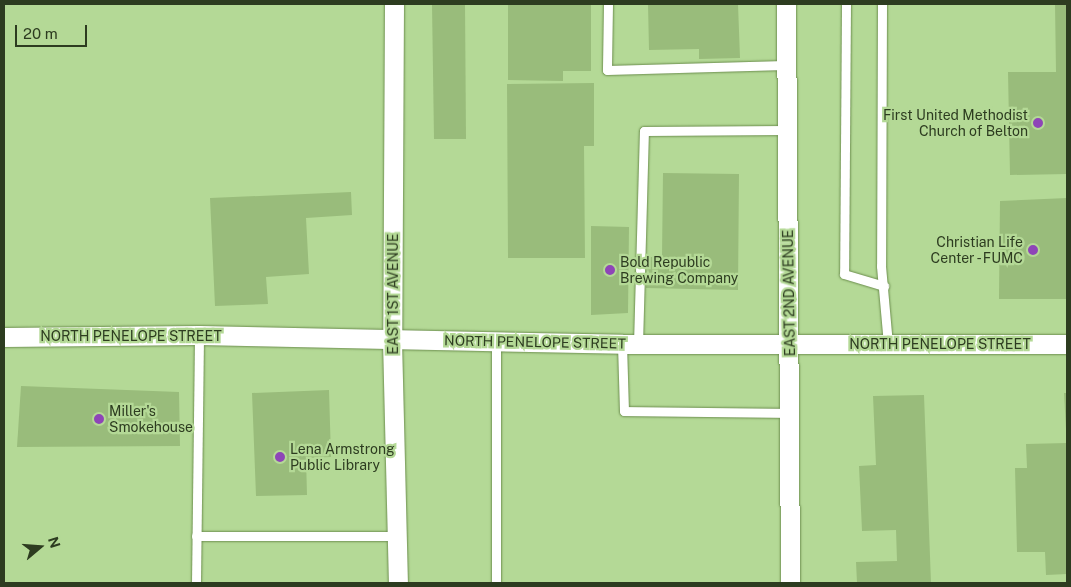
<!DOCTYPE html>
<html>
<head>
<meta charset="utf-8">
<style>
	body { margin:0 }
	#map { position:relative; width:1071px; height:587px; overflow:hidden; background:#b4d996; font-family:"Public Sans",sans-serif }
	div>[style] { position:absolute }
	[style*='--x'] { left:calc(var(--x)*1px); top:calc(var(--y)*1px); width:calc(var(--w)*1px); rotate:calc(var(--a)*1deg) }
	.building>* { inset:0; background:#99bc7b }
	.roads { filter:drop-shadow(0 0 1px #6c8e4e) drop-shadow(0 0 1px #6c8e4e) }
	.lane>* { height:9px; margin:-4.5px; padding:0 4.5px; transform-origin:4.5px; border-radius:4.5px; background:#fff }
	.street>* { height:19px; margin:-9.5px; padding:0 9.5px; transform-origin:9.5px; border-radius:9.5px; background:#fff }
	.dots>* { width:14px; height:14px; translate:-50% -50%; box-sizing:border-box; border:2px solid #b4d996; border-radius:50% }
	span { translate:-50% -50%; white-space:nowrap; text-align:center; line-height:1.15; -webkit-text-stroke:4.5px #b4d996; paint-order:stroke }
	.poi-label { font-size:14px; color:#2d3c20 }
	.right { translate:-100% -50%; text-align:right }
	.left { translate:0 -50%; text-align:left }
	.street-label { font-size:14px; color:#2d3c20 }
	.frame { position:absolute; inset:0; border:5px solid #2d3c20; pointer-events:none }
	.north { position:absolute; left:15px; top:522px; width:50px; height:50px; -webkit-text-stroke:4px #b4d996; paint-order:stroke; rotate:72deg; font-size:14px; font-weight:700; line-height:20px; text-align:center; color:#2d3c20 }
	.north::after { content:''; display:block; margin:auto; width:18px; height:22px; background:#2d3c20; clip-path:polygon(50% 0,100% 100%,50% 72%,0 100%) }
	.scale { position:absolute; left:15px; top:25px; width:72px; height:22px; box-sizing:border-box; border:2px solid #2d3c20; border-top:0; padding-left:6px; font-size:15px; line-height:18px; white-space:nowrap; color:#2d3c20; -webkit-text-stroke:4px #b4d996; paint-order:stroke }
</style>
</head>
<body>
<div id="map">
	<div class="building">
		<i style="clip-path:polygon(432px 4px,465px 4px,466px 139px,434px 139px)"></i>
		<i style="clip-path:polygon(508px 4px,591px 4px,591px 71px,563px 71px,563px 81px,508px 80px)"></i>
		<i style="clip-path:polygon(648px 4px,738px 4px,740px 58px,699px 59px,699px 49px,649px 50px)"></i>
		<i style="clip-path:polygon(1055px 4px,1067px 4px,1067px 174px,1010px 175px,1008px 72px,1056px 72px)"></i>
		<i style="clip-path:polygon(594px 83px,594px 146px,584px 146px,585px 258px,508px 258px,507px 84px)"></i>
		<i style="clip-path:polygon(663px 173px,739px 174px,738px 290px,646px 288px,647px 257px,662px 257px)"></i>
		<i style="clip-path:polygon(351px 192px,352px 215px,306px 218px,309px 274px,266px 277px,268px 304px,215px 306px,210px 198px)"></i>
		<i style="clip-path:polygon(1067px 198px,1067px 299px,999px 299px,1000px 201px)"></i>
		<i style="clip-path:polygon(591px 226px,629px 227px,628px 313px,591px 315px)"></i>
		<i style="clip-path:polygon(21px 386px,179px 392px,180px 446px,17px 447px)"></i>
		<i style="clip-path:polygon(329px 390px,331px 457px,306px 458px,307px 495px,256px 496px,252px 393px)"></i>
		<i style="clip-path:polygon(1064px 393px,1067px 393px,1067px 429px,1066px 429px)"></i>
		<i style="clip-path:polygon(924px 395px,931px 583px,857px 583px,856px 562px,897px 561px,896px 530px,862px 531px,859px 466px,876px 465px,873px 396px)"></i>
		<i style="clip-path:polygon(1067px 443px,1067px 574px,1046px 575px,1045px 552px,1017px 552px,1015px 468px,1027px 468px,1026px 444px)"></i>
	</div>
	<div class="roads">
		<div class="lane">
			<i style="--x:608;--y:4;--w:66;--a:90.9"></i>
			<i style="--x:607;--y:70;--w:178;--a:-1.6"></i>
			<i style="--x:846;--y:4;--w:270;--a:90.4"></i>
			<i style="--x:844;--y:274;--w:42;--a:16.7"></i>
			<i style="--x:882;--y:4;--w:262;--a:90.2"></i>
			<i style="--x:881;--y:266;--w:78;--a:84.9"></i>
			<i style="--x:622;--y:344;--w:67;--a:88.3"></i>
			<i style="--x:624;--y:411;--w:166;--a:0.7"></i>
			<i style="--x:638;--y:344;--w:213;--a:-88.4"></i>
			<i style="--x:644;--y:131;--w:142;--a:-0.4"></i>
			<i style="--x:196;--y:536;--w:202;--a:0"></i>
			<i style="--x:196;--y:583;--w:248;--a:-89.3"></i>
			<i style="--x:496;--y:583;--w:241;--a:-90"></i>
		</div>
		<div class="street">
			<i style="--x:394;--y:4;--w:336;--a:90.3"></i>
			<i style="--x:392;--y:340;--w:243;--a:88.6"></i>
			<i style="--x:786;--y:4;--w:579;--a:89.6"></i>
			<i style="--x:4;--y:337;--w:195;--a:-0.6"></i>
			<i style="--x:199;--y:335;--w:423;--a:1.2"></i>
			<i style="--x:622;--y:344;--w:445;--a:0"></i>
		</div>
	</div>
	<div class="dots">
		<i style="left:1038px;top:123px;background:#8e45b7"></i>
		<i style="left:1033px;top:250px;background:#8e45b7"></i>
		<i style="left:610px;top:270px;background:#8e45b7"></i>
		<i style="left:99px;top:419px;background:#8e45b7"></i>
		<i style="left:280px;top:457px;background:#8e45b7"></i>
	</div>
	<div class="poi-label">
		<span class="right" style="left:1028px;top:123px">First United Methodist<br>Church of Belton</span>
		<span class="right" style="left:1023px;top:250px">Christian Life<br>Center - FUMC</span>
		<span class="left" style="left:620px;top:270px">Bold Republic<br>Brewing Company</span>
		<span class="left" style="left:109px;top:419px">Miller's<br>Smokehouse</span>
		<span class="left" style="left:290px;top:457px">Lena Armstrong<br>Public Library</span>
	</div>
	<div class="street-label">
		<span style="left:789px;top:293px;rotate:-91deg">EAST 2ND AVENUE</span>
		<span style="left:393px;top:294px;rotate:-90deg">EAST 1ST AVENUE</span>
		<span style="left:131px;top:336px">NORTH PENELOPE STREET</span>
		<span style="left:535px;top:342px;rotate:1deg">NORTH PENELOPE STREET</span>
		<span style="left:940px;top:344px">NORTH PENELOPE STREET</span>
	</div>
	<div class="frame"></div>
	<div class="north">N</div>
	<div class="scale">20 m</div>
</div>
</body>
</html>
